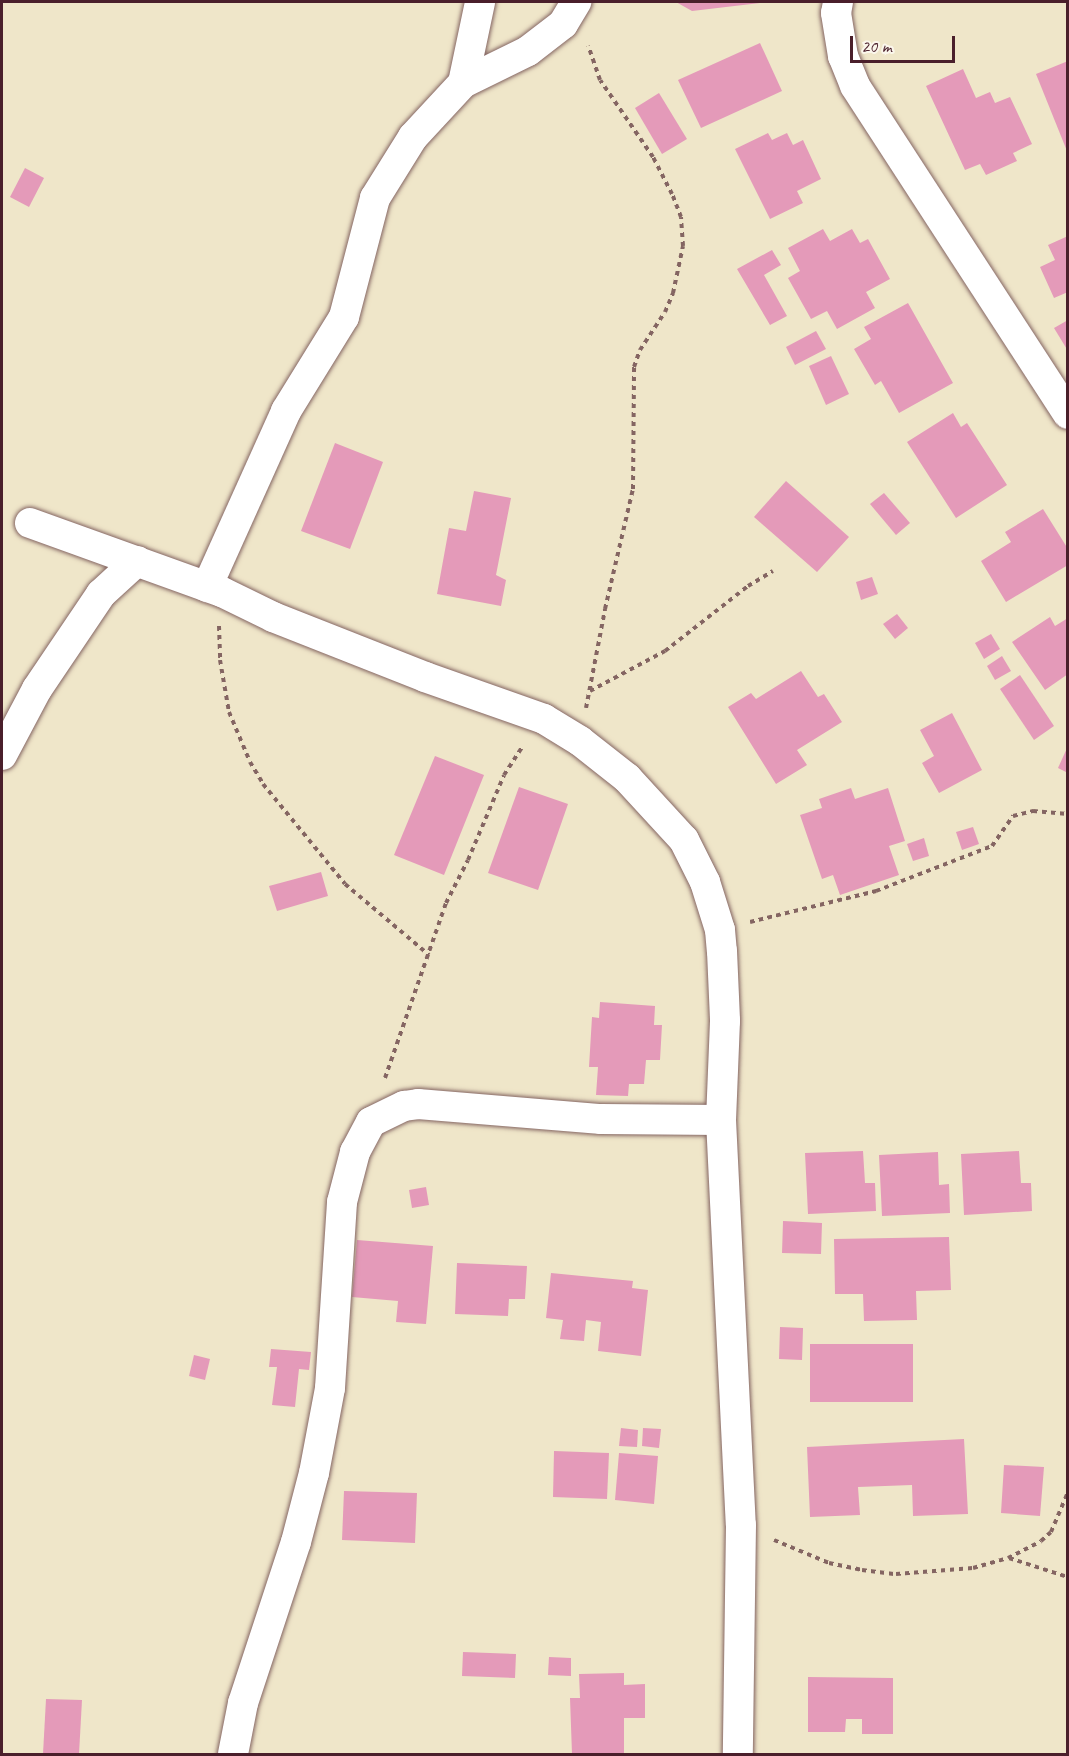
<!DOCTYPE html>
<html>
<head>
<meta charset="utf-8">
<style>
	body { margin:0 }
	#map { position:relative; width:1069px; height:1756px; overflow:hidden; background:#efe6c9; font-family:Caveat,sans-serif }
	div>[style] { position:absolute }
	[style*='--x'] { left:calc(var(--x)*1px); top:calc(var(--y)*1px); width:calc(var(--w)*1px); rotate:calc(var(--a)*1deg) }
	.building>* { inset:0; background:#e49ab9 }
	.path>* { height:4px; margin-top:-2px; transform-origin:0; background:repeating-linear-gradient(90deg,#846562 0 4.5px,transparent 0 9px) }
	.roads { filter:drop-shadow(0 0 2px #846562) drop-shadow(0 0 2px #846562) }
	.street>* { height:30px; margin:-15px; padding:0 15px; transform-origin:15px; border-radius:15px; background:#fff }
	span { translate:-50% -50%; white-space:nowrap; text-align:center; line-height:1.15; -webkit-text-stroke:4.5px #fbf7ec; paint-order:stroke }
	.frame { position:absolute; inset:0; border:3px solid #4a1f2b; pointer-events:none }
	.scale { position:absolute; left:850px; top:36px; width:105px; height:27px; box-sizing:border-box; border:3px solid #4a1f2b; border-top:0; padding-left:8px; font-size:18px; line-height:21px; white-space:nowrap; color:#4a1f2b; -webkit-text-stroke:4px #fbf7ec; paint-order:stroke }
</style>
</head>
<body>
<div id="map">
	<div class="building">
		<i style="clip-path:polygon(676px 2px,760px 2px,760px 3px,692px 11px)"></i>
		<i style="clip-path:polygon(760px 43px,782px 91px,701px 128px,678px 80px)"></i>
		<i style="clip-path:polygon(1068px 61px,1068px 151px,1067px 151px,1036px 74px)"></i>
		<i style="clip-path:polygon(963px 69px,976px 98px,990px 92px,995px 103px,1010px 97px,1032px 144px,1013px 153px,1017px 161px,986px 175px,980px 164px,965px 170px,926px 86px)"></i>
		<i style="clip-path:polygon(659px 93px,687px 139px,662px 154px,635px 108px)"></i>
		<i style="clip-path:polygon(768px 133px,772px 140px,787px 133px,793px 145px,803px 140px,821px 179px,797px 191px,803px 203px,770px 219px,735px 149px)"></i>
		<i style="clip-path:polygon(25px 168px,44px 178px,29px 207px,10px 197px)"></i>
		<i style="clip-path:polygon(823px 229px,830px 241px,852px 229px,860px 243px,868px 239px,890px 279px,866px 292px,875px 308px,837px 329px,827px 311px,811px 319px,788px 278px,800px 271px,788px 248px)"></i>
		<i style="clip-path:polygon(1068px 236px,1068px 292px,1054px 298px,1040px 267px,1055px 260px,1048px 245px)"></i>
		<i style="clip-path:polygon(772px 250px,781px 265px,764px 275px,787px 316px,770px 325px,737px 269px)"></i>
		<i style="clip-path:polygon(908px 303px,953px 383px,899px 413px,881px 381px,875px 385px,854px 349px,871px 339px,864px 327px)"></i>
		<i style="clip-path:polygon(1068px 320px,1068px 351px,1054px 328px)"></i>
		<i style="clip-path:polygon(816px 331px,826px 349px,795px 365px,786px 347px)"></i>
		<i style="clip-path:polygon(831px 356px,849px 394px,826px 405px,809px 366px)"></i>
		<i style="clip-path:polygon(953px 413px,961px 427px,967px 423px,1007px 485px,956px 518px,907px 442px)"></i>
		<i style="clip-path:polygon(335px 443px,383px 462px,350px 549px,301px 531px)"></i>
		<i style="clip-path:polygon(786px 481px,849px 537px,817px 572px,754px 517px)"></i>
		<i style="clip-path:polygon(474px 491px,511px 498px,496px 575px,506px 580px,501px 606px,437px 594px,449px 528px,466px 531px)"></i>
		<i style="clip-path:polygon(884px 493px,910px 523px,896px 535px,870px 504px)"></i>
		<i style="clip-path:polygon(1043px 509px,1068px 549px,1068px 565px,1006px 602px,981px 561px,1011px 542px,1005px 532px)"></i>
		<i style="clip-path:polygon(872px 577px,878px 594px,861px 600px,856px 582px)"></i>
		<i style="clip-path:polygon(897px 614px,908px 628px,895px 639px,883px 624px)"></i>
		<i style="clip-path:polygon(1050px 617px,1055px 626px,1068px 618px,1068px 674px,1045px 690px,1012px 642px)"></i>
		<i style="clip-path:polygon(991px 634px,1000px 649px,984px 659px,975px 643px)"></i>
		<i style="clip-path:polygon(1002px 656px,1011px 671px,995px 680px,987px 666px)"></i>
		<i style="clip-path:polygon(801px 671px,818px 697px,824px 694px,842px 722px,797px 750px,807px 765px,776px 784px,728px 707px,751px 693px,756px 699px)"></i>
		<i style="clip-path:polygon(1020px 675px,1054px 726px,1034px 740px,1000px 689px)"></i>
		<i style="clip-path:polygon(952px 713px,982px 770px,939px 793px,922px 763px,934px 756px,920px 730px)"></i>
		<i style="clip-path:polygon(1068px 746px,1068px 773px,1058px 768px)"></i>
		<i style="clip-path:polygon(435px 756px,484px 775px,444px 875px,394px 855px)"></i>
		<i style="clip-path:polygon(519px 787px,568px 804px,538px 890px,488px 873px)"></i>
		<i style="clip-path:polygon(851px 788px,855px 799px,888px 788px,905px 841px,889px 846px,899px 875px,840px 895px,833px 875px,822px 879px,800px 815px,822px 808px,819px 799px)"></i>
		<i style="clip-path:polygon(973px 827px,979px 844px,962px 850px,956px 832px)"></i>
		<i style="clip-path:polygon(924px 838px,929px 856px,913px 861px,907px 844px)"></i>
		<i style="clip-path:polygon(321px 872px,328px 896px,277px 911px,269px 886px)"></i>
		<i style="clip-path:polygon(600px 1002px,655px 1006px,654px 1025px,662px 1025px,660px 1060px,646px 1060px,644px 1084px,629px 1084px,628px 1096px,596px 1095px,598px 1067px,589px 1067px,592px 1017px,599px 1018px)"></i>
		<i style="clip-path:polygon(863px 1151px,865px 1183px,875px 1183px,876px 1211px,808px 1214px,805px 1153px)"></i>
		<i style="clip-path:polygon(1019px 1151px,1021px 1183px,1031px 1183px,1032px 1211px,964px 1215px,961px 1154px)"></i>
		<i style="clip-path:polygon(938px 1152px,939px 1185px,949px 1184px,950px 1213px,882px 1216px,879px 1155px)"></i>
		<i style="clip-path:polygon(426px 1187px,429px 1205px,412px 1208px,409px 1190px)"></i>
		<i style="clip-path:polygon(783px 1221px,822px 1223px,821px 1254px,782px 1253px)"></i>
		<i style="clip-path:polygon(949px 1237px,951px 1290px,916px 1291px,917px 1320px,864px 1321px,863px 1294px,835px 1294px,834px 1239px)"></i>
		<i style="clip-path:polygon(357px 1240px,433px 1246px,426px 1324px,396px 1322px,398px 1301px,352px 1297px)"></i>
		<i style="clip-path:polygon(457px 1263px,527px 1266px,525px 1299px,509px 1299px,508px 1316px,455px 1314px)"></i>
		<i style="clip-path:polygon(551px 1273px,633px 1281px,632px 1288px,648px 1290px,641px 1356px,598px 1351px,601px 1322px,586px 1320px,584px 1341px,560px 1339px,563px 1320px,546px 1318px)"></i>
		<i style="clip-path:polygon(780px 1327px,803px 1328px,802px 1360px,779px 1359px)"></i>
		<i style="clip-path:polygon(810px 1344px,913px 1344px,913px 1402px,810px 1402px)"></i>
		<i style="clip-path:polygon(271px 1349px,311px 1352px,309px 1370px,299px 1369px,295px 1407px,272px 1405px,277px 1367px,269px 1367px)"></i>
		<i style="clip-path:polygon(194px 1355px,210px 1359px,205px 1380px,189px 1376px)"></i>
		<i style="clip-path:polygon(621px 1428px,638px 1430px,637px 1447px,619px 1446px)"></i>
		<i style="clip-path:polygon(643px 1428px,661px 1429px,659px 1448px,642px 1446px)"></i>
		<i style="clip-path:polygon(964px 1439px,968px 1514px,913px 1516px,912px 1485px,858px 1487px,860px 1515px,810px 1517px,807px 1447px)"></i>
		<i style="clip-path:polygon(554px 1451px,609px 1453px,607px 1499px,553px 1497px)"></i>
		<i style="clip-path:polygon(619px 1453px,658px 1456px,654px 1504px,615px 1500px)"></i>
		<i style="clip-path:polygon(1004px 1465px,1044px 1467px,1040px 1516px,1001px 1513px)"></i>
		<i style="clip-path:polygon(344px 1491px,417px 1493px,415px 1543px,342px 1540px)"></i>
		<i style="clip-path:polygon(463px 1652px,516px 1654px,515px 1678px,462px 1676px)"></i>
		<i style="clip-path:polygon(549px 1657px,571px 1658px,571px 1676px,548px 1675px)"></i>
		<i style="clip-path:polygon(624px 1673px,624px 1685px,645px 1684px,645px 1718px,624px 1718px,624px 1754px,572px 1754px,570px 1698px,580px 1698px,579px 1674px)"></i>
		<i style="clip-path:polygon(808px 1677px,893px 1678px,893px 1734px,862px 1734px,862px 1719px,846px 1719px,845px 1732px,808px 1732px)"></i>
		<i style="clip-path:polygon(46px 1699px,82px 1700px,79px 1754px,43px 1754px)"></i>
	</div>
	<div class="path">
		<i style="--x:219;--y:626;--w:34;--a:88"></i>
		<i style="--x:220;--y:660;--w:53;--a:80.2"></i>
		<i style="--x:229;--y:712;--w:54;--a:67.2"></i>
		<i style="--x:250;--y:762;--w:26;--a:59"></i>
		<i style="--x:263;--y:784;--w:129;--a:50.6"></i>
		<i style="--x:345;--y:884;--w:110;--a:40.2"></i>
		<i style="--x:590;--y:691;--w:85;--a:-28.1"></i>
		<i style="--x:665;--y:651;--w:105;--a:-38.1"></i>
		<i style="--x:748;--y:586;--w:29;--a:-31"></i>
		<i style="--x:586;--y:708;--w:101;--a:-79.1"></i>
		<i style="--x:605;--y:609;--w:123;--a:-76.9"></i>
		<i style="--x:633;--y:489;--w:122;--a:-89.5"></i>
		<i style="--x:634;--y:367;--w:18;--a:-71"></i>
		<i style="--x:640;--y:350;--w:45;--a:-56.7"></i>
		<i style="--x:665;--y:312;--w:21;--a:-67"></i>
		<i style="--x:673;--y:293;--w:48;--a:-78"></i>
		<i style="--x:683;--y:246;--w:29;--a:-94"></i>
		<i style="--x:681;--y:217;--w:25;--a:-111"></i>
		<i style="--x:672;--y:194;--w:42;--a:-117.2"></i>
		<i style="--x:653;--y:157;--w:93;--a:-124.5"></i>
		<i style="--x:600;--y:80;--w:36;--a:-109"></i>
		<i style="--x:750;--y:922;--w:130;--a:-13.8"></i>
		<i style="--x:876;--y:891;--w:124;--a:-21.2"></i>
		<i style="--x:992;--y:846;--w:37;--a:-55"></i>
		<i style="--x:1013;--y:816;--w:21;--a:-14"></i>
		<i style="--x:1033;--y:811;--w:35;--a:5"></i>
		<i style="--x:385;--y:1078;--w:185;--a:-70.8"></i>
		<i style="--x:446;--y:903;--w:48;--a:-62.9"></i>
		<i style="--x:468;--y:860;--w:92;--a:-67"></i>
		<i style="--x:504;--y:775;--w:35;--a:-57"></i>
		<i style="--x:774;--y:1540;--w:60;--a:22.7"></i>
		<i style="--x:829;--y:1563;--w:34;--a:12"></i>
		<i style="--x:862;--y:1570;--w:34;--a:7"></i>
		<i style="--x:896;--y:1574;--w:77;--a:-4.5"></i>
		<i style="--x:973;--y:1568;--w:36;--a:-16"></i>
		<i style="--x:1008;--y:1558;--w:37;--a:-27"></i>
		<i style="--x:1041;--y:1541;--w:13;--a:-42"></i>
		<i style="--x:1051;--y:1532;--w:43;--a:-67"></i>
		<i style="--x:1009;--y:1558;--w:62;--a:17.9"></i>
	</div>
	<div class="roads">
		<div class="street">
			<i style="--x:838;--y:2;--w:11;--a:100"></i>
			<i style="--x:836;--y:13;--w:44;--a:80.8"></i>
			<i style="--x:843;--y:56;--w:32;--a:68"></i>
			<i style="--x:855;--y:86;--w:391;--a:57"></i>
			<i style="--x:463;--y:83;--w:72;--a:-26.2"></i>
			<i style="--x:528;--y:51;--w:44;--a:-37.6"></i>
			<i style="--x:563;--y:24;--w:26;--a:-59"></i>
			<i style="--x:30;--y:523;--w:204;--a:19.8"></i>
			<i style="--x:222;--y:592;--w:57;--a:26.1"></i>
			<i style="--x:273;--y:617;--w:163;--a:21.5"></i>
			<i style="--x:425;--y:677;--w:126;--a:19.4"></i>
			<i style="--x:544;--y:719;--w:42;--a:31.4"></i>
			<i style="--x:580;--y:741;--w:60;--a:38.2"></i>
			<i style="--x:627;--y:778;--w:84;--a:47.4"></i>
			<i style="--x:684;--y:840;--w:47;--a:63.4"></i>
			<i style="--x:705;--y:882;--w:50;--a:72.6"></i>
			<i style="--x:720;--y:930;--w:21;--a:85"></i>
			<i style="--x:722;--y:951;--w:70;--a:87.5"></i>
			<i style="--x:725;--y:1021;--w:99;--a:92.3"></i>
			<i style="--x:721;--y:1120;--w:405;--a:87.2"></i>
			<i style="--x:741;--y:1525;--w:229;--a:90.8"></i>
			<i style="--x:207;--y:587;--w:193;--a:-65.8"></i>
			<i style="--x:286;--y:411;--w:110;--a:-58.3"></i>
			<i style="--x:344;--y:317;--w:123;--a:-75.4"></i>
			<i style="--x:375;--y:198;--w:72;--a:-58.1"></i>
			<i style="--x:413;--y:137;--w:74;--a:-47.2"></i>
			<i style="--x:463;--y:83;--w:83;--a:-78.1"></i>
			<i style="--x:2;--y:755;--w:75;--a:-62.1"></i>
			<i style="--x:37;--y:689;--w:115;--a:-56"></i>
			<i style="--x:101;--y:594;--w:49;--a:-42.5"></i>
			<i style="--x:233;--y:1754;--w:52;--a:-78.9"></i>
			<i style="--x:243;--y:1703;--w:169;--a:-71.8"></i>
			<i style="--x:296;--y:1542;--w:71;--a:-75.4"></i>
			<i style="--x:314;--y:1473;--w:86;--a:-79.3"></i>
			<i style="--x:330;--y:1388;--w:186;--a:-86.3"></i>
			<i style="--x:342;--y:1202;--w:52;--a:-75.4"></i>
			<i style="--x:355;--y:1152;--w:34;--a:-62"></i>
			<i style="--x:371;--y:1122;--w:37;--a:-26"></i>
			<i style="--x:404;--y:1106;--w:14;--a:-8"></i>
			<i style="--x:418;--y:1104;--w:184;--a:4.7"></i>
			<i style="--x:601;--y:1119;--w:120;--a:0.5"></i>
		</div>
	</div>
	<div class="frame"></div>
	<div class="scale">20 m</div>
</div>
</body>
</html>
